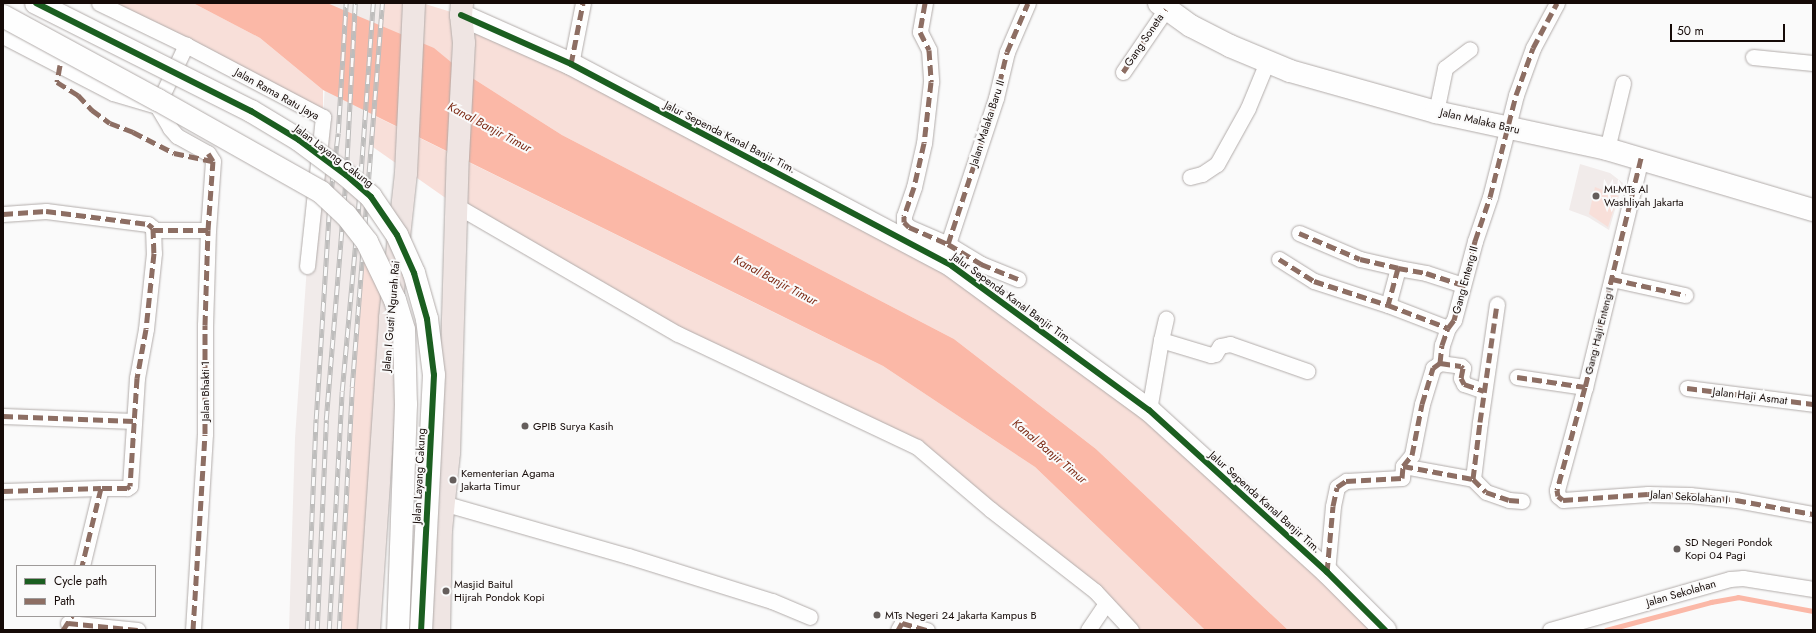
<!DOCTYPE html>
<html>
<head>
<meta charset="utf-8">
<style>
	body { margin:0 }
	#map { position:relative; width:1816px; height:633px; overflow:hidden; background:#fafafa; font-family:Jost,sans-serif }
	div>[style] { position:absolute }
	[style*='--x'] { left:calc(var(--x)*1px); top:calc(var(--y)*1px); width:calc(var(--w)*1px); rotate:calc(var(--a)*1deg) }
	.built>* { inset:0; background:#f1ebea }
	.green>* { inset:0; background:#f8dfd9 }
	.water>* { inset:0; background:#fbb8a7 }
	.stream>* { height:4.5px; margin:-2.25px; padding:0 2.25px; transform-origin:2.25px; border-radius:2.25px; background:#fbb8a7 }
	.roads { filter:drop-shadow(0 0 1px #b2acaa) drop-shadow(0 0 1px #b2acaa) }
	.street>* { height:15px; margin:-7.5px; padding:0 7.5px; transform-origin:7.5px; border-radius:7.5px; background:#fefefe }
	.secondary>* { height:22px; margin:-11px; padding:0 11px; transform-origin:11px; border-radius:11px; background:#fefefe }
	.primary>* { height:22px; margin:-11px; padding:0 11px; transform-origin:11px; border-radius:11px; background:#efe5e3 }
	.rail>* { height:4.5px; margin-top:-2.25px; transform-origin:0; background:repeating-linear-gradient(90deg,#fafafa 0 9px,#bebdbc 0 18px); box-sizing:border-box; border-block:1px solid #bebdbc }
	.bridges { filter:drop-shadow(0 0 1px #b2acaa) drop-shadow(0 0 1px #b2acaa) }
	.secondary-bridge>* { height:22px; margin:-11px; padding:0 11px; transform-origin:11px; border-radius:11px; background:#fefefe }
	.quiet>* { height:5px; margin-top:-2.5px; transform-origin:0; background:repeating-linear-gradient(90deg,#8d6e63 0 10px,transparent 0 15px) }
	.cycleway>* { height:6px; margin:-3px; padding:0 3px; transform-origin:3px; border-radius:3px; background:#1b5e20 }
	.dots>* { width:11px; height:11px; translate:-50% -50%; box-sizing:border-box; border:2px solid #fafafa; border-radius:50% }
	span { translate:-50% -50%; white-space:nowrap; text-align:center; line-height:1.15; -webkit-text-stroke:4px #fafafa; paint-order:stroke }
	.street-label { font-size:11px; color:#150a07 }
	.poi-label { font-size:11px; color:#150a07 }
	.left { translate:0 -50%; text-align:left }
	.water-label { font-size:12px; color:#7a2711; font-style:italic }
	.frame { position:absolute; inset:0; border:4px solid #150a07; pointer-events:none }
	.legend { position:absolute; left:16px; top:565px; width:140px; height:52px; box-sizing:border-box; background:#fafafa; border:1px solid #9e9a99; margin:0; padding:5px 7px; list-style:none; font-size:12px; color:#150a07 }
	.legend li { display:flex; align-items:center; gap:8px; height:20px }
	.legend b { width:20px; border:1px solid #9e9a99 }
	.scale { position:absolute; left:1670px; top:24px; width:115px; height:18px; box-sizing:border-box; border:2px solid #150a07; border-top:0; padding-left:5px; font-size:12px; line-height:14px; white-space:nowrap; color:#150a07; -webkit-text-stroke:3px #fafafa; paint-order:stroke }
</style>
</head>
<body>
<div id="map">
	<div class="built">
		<i style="clip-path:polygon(330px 3px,381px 3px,350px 413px,339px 630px,289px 630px,295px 438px,307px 266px,323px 117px)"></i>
		<i style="clip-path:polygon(1580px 164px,1610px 173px,1623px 183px,1609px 230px,1588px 217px,1569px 210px)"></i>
	</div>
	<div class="green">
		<i style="clip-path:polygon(99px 3px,193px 3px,260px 38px,323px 90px,323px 117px)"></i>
		<i style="clip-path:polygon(382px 3px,422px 3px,461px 15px,923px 251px,1149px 410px,1385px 630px,1288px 630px,1096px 449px,954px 339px,562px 135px,463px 72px,381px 27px)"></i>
		<i style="clip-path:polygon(373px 115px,883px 366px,1035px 467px,1205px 630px,1133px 630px,917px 447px,678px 334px,457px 206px,370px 145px)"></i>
		<i style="clip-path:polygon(1595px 187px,1618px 196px,1608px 227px,1589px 214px)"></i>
		<i style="clip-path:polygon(363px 236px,393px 296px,369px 630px,340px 630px,350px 413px)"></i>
	</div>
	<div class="water">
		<i style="clip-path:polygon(193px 3px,327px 3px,434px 48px,463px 72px,562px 135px,954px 339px,1096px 449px,1288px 630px,1205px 630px,1035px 467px,883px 366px,323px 90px,260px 38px)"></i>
	</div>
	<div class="stream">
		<i style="--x:1606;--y:630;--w:109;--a:-14.9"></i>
		<i style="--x:1711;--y:602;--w:27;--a:-10"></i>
		<i style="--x:1738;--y:597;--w:76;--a:10.6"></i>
	</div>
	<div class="roads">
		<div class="street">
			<i style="--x:99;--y:3;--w:97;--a:25.8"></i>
			<i style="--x:186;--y:45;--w:155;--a:27.7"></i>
			<i style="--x:323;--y:117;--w:150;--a:96.1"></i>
			<i style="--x:925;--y:3;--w:29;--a:100"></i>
			<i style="--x:920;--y:32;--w:20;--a:63"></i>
			<i style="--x:929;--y:50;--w:32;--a:86"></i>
			<i style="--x:931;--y:82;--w:61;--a:96.5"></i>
			<i style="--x:924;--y:143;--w:45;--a:102.8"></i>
			<i style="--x:914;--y:187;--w:31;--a:109"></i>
			<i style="--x:904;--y:216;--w:6;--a:90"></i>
			<i style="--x:904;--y:222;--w:7;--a:45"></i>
			<i style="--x:909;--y:227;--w:43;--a:23.6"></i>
			<i style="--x:948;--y:244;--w:39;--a:31"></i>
			<i style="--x:981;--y:264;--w:40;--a:22"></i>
			<i style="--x:3;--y:36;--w:124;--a:27.4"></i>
			<i style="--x:113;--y:93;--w:46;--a:16.5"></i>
			<i style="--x:157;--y:106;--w:26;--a:59"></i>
			<i style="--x:170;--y:128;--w:11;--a:49"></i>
			<i style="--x:177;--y:136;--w:35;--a:29"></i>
			<i style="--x:208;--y:153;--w:9;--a:58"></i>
			<i style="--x:213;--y:161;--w:69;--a:94.1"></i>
			<i style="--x:208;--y:230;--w:95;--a:91.8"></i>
			<i style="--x:205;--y:325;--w:109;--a:90"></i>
			<i style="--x:205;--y:434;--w:196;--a:93.5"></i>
			<i style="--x:1753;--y:57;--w:60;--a:5.7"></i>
			<i style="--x:571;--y:64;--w:62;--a:-78.9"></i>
			<i style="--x:1123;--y:72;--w:76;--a:-55.7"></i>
			<i style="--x:157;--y:106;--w:68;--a:-64.6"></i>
			<i style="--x:1436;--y:112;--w:45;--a:-78.4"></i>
			<i style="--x:1445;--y:68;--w:31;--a:-37"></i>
			<i style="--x:1607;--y:149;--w:68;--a:-76.4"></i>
			<i style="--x:1641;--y:158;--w:236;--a:103.7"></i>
			<i style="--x:1585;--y:387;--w:107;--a:105.2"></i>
			<i style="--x:1557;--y:490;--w:6;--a:81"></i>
			<i style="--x:1558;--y:496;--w:6;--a:39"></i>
			<i style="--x:1563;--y:500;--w:85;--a:-4"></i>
			<i style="--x:1648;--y:494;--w:42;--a:1.4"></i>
			<i style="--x:1690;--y:495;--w:46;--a:6.2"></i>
			<i style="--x:1736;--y:500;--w:78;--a:10.3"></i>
			<i style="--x:1190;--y:177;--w:12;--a:-14"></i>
			<i style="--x:1202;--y:174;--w:18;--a:-34"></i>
			<i style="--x:1217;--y:164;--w:64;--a:-61"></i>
			<i style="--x:1248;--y:108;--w:50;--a:-67.6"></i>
			<i style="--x:457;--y:206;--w:255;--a:30.1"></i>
			<i style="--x:678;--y:334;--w:264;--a:25.3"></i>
			<i style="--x:917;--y:447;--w:96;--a:40.3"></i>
			<i style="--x:990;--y:509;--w:133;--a:38"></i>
			<i style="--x:1095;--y:591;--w:53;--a:47.3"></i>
			<i style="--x:3;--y:214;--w:43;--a:-4"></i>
			<i style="--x:46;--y:211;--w:103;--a:7.3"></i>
			<i style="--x:148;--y:224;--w:6;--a:39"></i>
			<i style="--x:153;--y:228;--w:25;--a:88"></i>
			<i style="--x:154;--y:253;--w:76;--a:96"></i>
			<i style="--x:146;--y:329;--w:50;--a:100.4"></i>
			<i style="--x:137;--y:378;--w:108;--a:93.7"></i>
			<i style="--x:130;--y:486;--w:4;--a:146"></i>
			<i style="--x:127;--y:488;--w:26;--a:180"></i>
			<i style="--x:101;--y:488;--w:80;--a:103.7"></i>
			<i style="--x:153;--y:230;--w:55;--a:0"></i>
			<i style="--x:1299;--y:233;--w:66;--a:23.1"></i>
			<i style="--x:1360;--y:259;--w:39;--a:13"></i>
			<i style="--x:1398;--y:268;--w:38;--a:105"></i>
			<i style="--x:948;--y:244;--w:154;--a:-71.8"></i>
			<i style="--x:996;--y:98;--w:47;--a:-76.6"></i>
			<i style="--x:1007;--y:52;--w:53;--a:-66.8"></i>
			<i style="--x:1279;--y:259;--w:41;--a:32.2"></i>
			<i style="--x:1314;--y:281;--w:78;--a:18"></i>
			<i style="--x:1388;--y:305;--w:64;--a:21"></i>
			<i style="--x:1398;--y:268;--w:28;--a:10"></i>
			<i style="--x:1426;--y:273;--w:39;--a:18"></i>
			<i style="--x:1612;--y:279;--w:75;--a:12.4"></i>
			<i style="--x:1161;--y:340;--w:52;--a:16.7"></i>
			<i style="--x:1211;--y:355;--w:4;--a:-14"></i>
			<i style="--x:1215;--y:354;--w:9;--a:-58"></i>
			<i style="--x:1220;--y:346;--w:10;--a:-11"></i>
			<i style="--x:1230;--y:344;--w:82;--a:19.3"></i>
			<i style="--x:1440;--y:363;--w:21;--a:8"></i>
			<i style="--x:1461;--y:366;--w:3;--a:45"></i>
			<i style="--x:1463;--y:368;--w:10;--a:101"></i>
			<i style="--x:1461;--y:378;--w:7;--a:63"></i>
			<i style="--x:1464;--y:384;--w:21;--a:19"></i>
			<i style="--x:1517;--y:377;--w:69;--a:8.4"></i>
			<i style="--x:1687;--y:388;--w:127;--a:7.2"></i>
			<i style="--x:1149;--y:410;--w:71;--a:-80.3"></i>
			<i style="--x:1161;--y:340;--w:22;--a:-77"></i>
			<i style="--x:3;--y:416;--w:131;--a:2.2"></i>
			<i style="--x:1403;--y:466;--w:71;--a:10.5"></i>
			<i style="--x:1473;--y:479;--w:18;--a:45"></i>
			<i style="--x:1486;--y:492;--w:24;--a:19"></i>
			<i style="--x:1509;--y:500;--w:13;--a:4"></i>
			<i style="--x:1473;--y:479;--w:57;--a:-83"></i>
			<i style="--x:1480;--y:422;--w:119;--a:-81.8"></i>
			<i style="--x:3;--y:491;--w:98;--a:-1.8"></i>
			<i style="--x:443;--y:503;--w:192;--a:16"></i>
			<i style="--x:628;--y:556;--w:151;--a:17.4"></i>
			<i style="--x:772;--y:601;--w:41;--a:22.8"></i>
			<i style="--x:1327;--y:572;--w:66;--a:-84.8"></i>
			<i style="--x:1333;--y:506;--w:19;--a:-78"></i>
			<i style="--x:1337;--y:487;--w:11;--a:-34"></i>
			<i style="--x:1346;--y:481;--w:56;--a:-3.1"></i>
			<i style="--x:1402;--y:478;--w:12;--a:-85"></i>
			<i style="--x:1403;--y:466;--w:14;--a:-51"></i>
			<i style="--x:1412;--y:455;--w:52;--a:-78.9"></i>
			<i style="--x:1422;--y:404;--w:38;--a:-73"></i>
			<i style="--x:1433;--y:368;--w:9;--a:-36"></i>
			<i style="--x:1440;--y:363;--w:18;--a:-84"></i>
			<i style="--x:1442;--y:345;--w:18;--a:-71"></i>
			<i style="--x:1448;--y:328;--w:10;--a:-53"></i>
			<i style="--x:1454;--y:320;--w:82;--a:-75.1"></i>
			<i style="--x:1475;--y:241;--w:46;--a:-71.2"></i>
			<i style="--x:1490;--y:197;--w:105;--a:-75.7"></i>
			<i style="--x:1516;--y:95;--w:50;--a:-70.1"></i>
			<i style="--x:1533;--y:48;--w:51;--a:-61.9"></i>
			<i style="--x:68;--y:623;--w:70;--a:5.7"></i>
			<i style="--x:898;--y:630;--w:8;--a:-60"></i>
			<i style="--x:902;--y:623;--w:26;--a:16"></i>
			<i style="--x:1088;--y:630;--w:32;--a:-56"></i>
			<i style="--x:1550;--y:630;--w:187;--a:-15.8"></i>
			<i style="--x:1730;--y:579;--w:13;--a:-4"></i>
			<i style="--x:1743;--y:578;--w:71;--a:8.9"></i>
		</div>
		<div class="secondary">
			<i style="--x:1159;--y:3;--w:39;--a:36"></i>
			<i style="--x:1191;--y:26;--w:44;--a:27.1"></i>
			<i style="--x:1230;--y:46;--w:65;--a:22.6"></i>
			<i style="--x:1290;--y:71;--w:152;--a:15.7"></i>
			<i style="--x:1436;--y:112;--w:175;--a:12.2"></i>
			<i style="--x:1607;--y:149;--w:215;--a:16.5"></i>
			<i style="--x:461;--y:15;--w:120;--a:24"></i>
			<i style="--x:571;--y:64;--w:431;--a:27.9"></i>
			<i style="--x:952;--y:266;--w:244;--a:36.2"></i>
			<i style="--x:1149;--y:410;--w:241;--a:42.3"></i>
			<i style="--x:1327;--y:572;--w:82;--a:45"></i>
		</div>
		<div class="primary">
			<i style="--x:369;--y:630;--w:313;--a:-86.1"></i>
			<i style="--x:390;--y:318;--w:146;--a:-83.7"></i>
			<i style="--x:406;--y:173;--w:170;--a:-87.3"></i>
			<i style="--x:439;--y:630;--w:100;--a:-88.9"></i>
			<i style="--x:441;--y:530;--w:77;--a:-84.1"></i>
			<i style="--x:449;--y:453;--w:296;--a:-88.3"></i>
			<i style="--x:458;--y:157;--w:114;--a:-87"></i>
			<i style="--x:464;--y:43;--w:28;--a:-96"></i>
			<i style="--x:461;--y:15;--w:12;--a:-85"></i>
		</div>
	</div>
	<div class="rail">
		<i style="--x:307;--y:630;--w:211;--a:-87.6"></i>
		<i style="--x:316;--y:419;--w:220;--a:-86.4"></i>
		<i style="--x:330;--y:199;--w:66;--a:-83.1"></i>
		<i style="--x:338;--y:133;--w:130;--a:-86.5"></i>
		<i style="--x:317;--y:630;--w:210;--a:-87.5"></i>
		<i style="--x:326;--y:420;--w:246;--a:-85.3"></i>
		<i style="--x:346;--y:175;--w:172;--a:-87"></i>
		<i style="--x:329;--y:630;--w:239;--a:-86.9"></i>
		<i style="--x:342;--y:391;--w:165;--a:-84.8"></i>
		<i style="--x:357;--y:227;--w:225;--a:-85.9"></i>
		<i style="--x:339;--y:630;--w:243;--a:-86.9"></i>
		<i style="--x:352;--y:387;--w:385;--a:-85.5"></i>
	</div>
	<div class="bridges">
		<div class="secondary-bridge">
			<i style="--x:36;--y:3;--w:241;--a:26.7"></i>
			<i style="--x:251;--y:111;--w:56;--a:31.1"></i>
			<i style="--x:299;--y:140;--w:59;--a:36.7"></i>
			<i style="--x:346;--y:175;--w:33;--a:41"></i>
			<i style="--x:371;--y:197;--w:46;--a:55.6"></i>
			<i style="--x:397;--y:235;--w:42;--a:65.9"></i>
			<i style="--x:414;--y:273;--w:48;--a:74.2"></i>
			<i style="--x:427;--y:319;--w:56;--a:82.9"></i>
			<i style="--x:434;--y:375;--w:255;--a:92.9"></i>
			<i style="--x:3;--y:16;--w:176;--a:28.5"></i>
			<i style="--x:158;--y:100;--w:187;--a:29.4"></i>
			<i style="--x:321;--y:192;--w:34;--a:43"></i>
			<i style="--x:346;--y:215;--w:34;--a:52"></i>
			<i style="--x:367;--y:242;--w:64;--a:64.2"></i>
			<i style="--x:395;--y:300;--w:31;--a:73"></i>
			<i style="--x:404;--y:330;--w:74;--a:88.5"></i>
			<i style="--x:406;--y:404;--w:226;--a:92"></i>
		</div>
	</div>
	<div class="quiet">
		<i style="--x:925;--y:3;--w:29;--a:100"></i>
		<i style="--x:920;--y:32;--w:20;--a:63"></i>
		<i style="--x:929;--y:50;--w:32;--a:86"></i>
		<i style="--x:931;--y:82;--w:61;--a:96.5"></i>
		<i style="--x:924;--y:143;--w:45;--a:102.8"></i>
		<i style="--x:914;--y:187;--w:31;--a:109"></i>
		<i style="--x:904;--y:216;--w:6;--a:90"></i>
		<i style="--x:904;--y:222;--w:7;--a:45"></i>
		<i style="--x:909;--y:227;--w:43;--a:23.6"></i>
		<i style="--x:948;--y:244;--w:39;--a:31"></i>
		<i style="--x:981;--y:264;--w:40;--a:22"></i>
		<i style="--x:571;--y:64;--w:62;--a:-78.9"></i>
		<i style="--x:60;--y:65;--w:17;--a:100"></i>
		<i style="--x:57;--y:82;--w:25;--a:32"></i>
		<i style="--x:78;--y:95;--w:21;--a:47"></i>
		<i style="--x:92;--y:110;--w:22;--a:36"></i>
		<i style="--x:110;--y:123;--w:25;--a:21"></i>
		<i style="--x:133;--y:132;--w:46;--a:27.1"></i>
		<i style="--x:174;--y:153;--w:40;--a:12"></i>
		<i style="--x:1123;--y:72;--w:76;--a:-55.7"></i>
		<i style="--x:1641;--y:158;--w:236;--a:103.7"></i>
		<i style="--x:1585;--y:387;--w:107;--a:105.2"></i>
		<i style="--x:1557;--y:490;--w:6;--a:81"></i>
		<i style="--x:1558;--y:496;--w:6;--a:39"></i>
		<i style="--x:1563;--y:500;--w:85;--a:-4"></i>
		<i style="--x:1648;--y:494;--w:42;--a:1.4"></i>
		<i style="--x:1690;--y:495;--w:46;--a:6.2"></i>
		<i style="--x:1736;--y:500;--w:78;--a:10.3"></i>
		<i style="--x:3;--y:214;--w:43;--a:-4"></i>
		<i style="--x:46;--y:211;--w:103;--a:7.3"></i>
		<i style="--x:148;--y:224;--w:6;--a:39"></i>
		<i style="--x:153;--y:228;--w:25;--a:88"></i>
		<i style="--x:154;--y:253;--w:76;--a:96"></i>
		<i style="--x:146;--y:329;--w:50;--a:100.4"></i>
		<i style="--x:137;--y:378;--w:108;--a:93.7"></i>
		<i style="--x:130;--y:486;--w:4;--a:146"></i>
		<i style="--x:127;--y:488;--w:26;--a:180"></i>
		<i style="--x:101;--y:488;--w:80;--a:103.7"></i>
		<i style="--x:153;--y:230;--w:55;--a:0"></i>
		<i style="--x:1299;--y:233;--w:66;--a:23.1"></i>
		<i style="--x:1360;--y:259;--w:39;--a:13"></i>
		<i style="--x:1398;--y:268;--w:38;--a:105"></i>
		<i style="--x:948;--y:244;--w:154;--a:-71.8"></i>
		<i style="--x:996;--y:98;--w:47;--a:-76.6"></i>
		<i style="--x:1007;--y:52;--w:53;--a:-66.8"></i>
		<i style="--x:1279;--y:259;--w:41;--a:32.2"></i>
		<i style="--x:1314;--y:281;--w:78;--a:18"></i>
		<i style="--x:1388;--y:305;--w:64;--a:21"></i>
		<i style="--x:1398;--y:268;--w:28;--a:10"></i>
		<i style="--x:1426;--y:273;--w:39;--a:18"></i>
		<i style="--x:1612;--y:279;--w:75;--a:12.4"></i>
		<i style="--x:1440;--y:363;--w:21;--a:8"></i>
		<i style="--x:1461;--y:366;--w:3;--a:45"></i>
		<i style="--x:1463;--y:368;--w:10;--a:101"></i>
		<i style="--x:1461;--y:378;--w:7;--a:63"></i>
		<i style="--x:1464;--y:384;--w:21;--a:19"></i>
		<i style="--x:1517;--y:377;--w:69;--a:8.4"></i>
		<i style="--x:1687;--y:388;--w:127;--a:7.2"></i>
		<i style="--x:3;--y:416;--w:131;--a:2.2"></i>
		<i style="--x:1403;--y:466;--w:71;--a:10.5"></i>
		<i style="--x:1473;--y:479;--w:18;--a:45"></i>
		<i style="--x:1486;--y:492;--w:24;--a:19"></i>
		<i style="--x:1509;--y:500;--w:13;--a:4"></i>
		<i style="--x:1473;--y:479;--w:57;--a:-83"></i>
		<i style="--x:1480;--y:422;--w:119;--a:-81.8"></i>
		<i style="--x:3;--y:491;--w:98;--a:-1.8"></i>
		<i style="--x:1327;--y:572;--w:66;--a:-84.8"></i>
		<i style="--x:1333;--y:506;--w:19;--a:-78"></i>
		<i style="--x:1337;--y:487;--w:11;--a:-34"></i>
		<i style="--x:1346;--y:481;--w:56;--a:-3.1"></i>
		<i style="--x:1402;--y:478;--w:12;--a:-85"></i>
		<i style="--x:1403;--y:466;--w:14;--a:-51"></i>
		<i style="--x:1412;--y:455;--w:52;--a:-78.9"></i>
		<i style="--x:1422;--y:404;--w:38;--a:-73"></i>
		<i style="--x:1433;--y:368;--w:9;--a:-36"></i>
		<i style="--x:1440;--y:363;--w:18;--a:-84"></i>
		<i style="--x:1442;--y:345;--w:18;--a:-71"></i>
		<i style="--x:1448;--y:328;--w:10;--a:-53"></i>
		<i style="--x:1454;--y:320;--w:82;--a:-75.1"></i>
		<i style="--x:1475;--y:241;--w:46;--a:-71.2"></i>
		<i style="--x:1490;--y:197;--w:105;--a:-75.7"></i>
		<i style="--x:1516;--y:95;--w:50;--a:-70.1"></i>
		<i style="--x:1533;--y:48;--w:51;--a:-61.9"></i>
		<i style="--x:68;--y:623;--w:70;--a:5.7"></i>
		<i style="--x:63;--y:630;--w:17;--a:-57"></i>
		<i style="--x:193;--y:630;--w:196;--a:-86.5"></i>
		<i style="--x:205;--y:434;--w:109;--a:-90"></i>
		<i style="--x:205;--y:325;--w:95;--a:-88.2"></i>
		<i style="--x:208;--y:230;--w:69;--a:-85.9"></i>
		<i style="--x:213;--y:161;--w:9;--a:-122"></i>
		<i style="--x:898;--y:630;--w:8;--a:-60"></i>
		<i style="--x:902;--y:623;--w:26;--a:16"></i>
	</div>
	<div class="cycleway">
		<i style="--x:36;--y:3;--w:241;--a:26.7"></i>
		<i style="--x:251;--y:111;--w:56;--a:31.1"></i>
		<i style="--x:299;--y:140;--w:59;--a:36.7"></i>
		<i style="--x:346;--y:175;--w:33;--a:41"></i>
		<i style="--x:371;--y:197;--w:46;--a:55.6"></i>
		<i style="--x:397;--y:235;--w:42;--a:65.9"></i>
		<i style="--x:414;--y:273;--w:48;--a:74.2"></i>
		<i style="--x:427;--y:319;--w:56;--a:82.9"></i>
		<i style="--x:434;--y:375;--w:255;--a:92.9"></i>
		<i style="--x:461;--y:15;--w:120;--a:24"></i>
		<i style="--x:571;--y:64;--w:431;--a:27.9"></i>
		<i style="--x:952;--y:266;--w:244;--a:36.2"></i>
		<i style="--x:1149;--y:410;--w:241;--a:42.3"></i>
		<i style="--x:1327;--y:572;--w:82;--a:45"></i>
	</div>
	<div class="dots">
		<i style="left:1596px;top:196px;background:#655e5c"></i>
		<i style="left:525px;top:426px;background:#655e5c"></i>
		<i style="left:453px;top:480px;background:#655e5c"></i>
		<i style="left:1677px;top:549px;background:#655e5c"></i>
		<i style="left:446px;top:591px;background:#655e5c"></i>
		<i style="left:877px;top:615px;background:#655e5c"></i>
	</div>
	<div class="street-label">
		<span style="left:1144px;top:40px;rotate:-56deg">Gang Soneta</span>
		<span style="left:277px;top:94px;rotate:29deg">Jalan Rama Ratu Jaya</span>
		<span style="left:1480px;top:121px;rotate:13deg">Jalan Malaka Baru</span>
		<span style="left:987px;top:123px;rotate:-72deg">Jalan Malaka Baru II</span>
		<span style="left:730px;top:137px;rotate:27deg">Jalur Sependa Kanal Banjir Tim.</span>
		<span style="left:334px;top:156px;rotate:37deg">Jalan Layang Cakung</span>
		<span style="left:1465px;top:280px;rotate:-75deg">Gang Enteng II</span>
		<span style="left:1012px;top:298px;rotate:36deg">Jalur Sependa Kanal Banjir Tim.</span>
		<span style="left:391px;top:316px;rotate:-85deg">Jalan I Gusti Ngurah Rai</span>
		<span style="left:1599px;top:331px;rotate:-76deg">Gang Haji Enteng I</span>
		<span style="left:205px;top:391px;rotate:-90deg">Jalan Bhakti 1</span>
		<span style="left:1750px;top:396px;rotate:7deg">Jalan Haji Asmat</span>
		<span style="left:419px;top:476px;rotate:-87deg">Jalan Layang Cakung</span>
		<span style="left:1689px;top:497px;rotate:4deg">Jalan Sekolahan I</span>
		<span style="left:1265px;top:502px;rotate:42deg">Jalur Sependa Kanal Banjir Tim.</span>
		<span style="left:1681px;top:593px;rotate:-16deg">Jalan Sekolahan</span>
	</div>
	<div class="poi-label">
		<span class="left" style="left:1604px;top:196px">MI-MTs Al<br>Washliyah Jakarta</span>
		<span class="left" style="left:533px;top:426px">GPIB Surya Kasih</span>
		<span class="left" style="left:461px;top:480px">Kementerian Agama<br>Jakarta Timur</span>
		<span class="left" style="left:1685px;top:549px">SD Negeri Pondok<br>Kopi 04 Pagi</span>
		<span class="left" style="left:454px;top:591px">Masjid Baitul<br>Hijrah Pondok Kopi</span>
		<span class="left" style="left:885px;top:615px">MTs Negeri 24 Jakarta Kampus B</span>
	</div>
	<div class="water-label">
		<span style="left:489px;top:128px;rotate:28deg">Kanal Banjir Timur</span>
		<span style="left:775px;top:281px;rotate:28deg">Kanal Banjir Timur</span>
		<span style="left:1049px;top:452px;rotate:40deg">Kanal Banjir Timur</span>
	</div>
	<div class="frame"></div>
	<ul class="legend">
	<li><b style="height:5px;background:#1b5e20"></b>Cycle path</li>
	<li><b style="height:5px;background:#8d6e63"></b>Path</li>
	</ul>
	<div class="scale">50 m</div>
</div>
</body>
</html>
